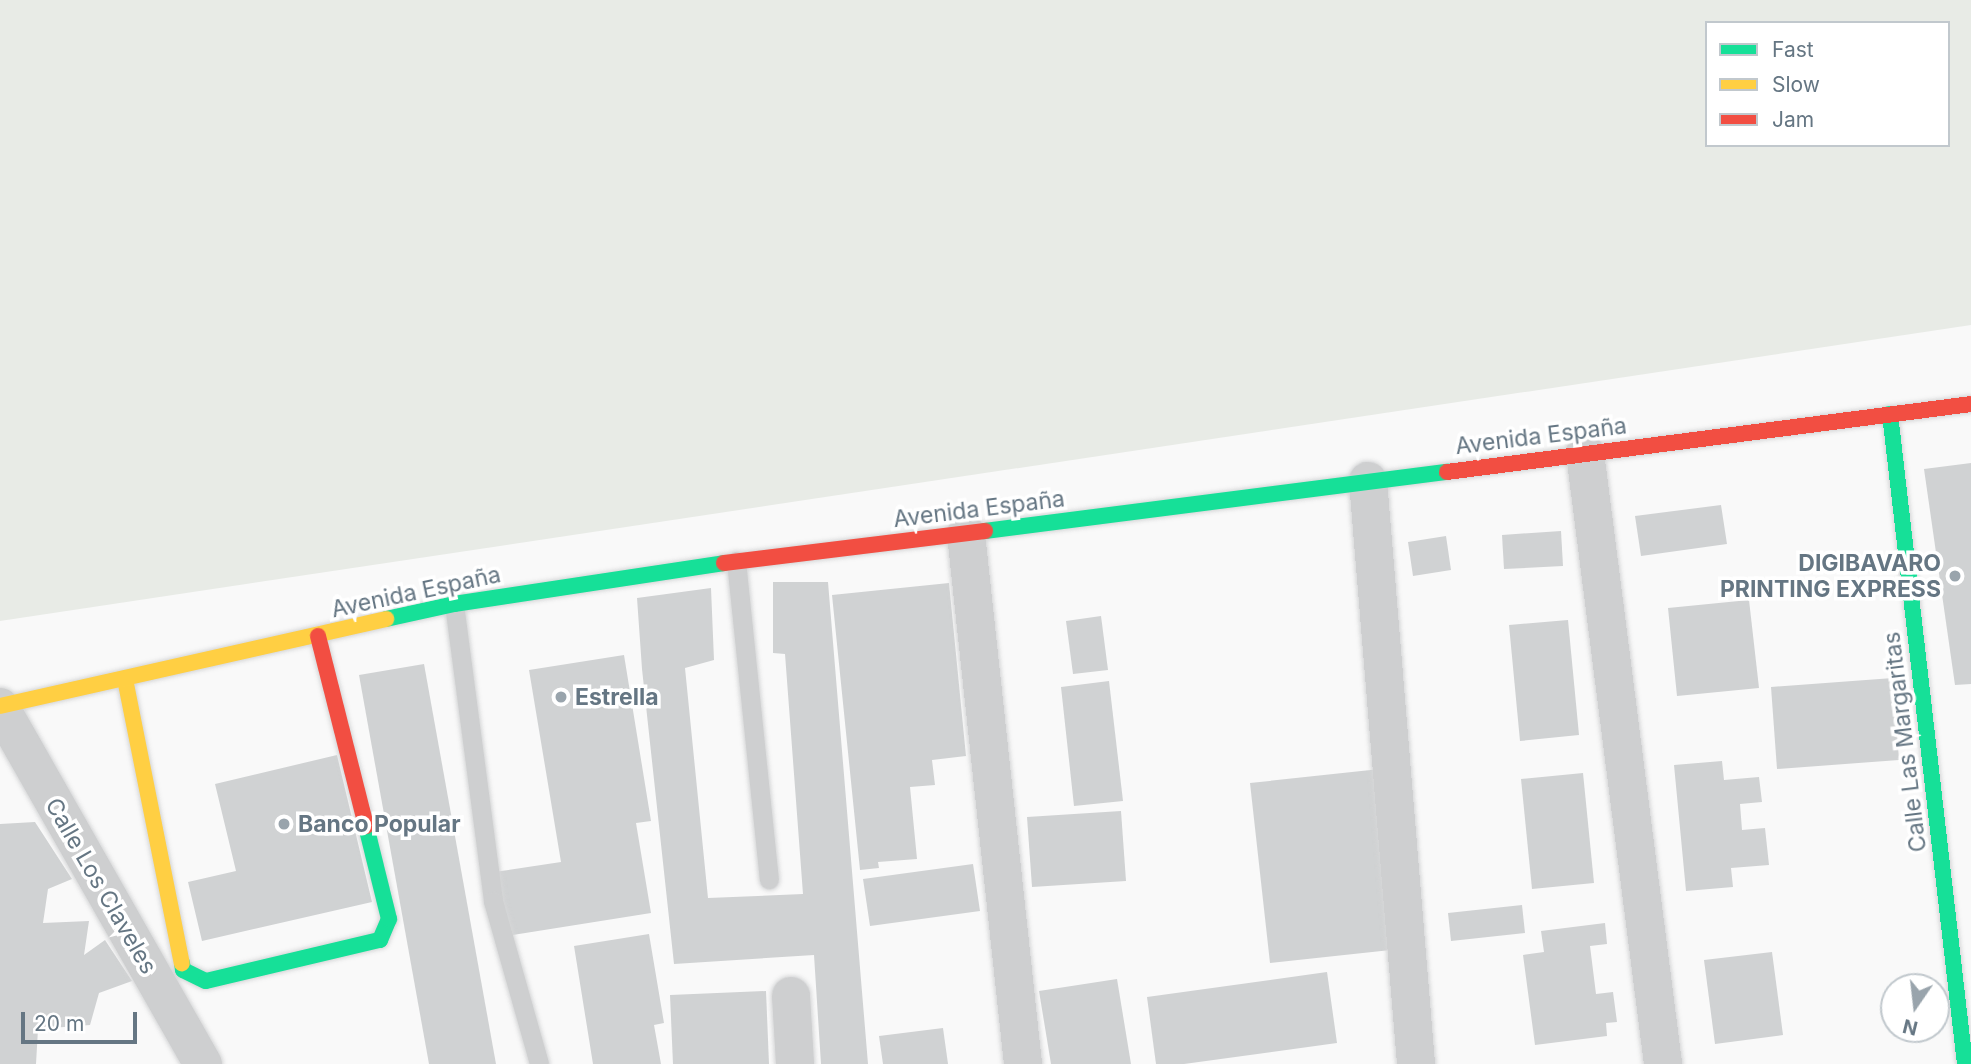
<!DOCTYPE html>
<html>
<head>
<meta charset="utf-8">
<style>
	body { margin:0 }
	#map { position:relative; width:1971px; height:1064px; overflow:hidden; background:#f9f9f9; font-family:Inter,sans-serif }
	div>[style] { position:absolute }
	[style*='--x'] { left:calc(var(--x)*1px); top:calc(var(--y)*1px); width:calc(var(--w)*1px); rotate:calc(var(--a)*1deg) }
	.green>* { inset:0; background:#e8ebe6 }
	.building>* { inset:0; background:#d0d2d3 }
	.roads { filter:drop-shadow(0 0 2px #d5d6d7) drop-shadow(0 0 2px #d5d6d7) }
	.lane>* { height:19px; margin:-9.5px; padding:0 9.5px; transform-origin:9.5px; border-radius:9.5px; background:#cecfd0 }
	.street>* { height:38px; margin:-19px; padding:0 19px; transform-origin:19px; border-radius:19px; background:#cecfd0 }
	.fast>* { height:16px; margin:-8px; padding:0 8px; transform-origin:8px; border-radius:8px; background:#16e098 }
	.slow>* { height:16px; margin:-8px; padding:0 8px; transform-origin:8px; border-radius:8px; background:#ffcf43 }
	.jam>* { height:16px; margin:-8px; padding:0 8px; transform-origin:8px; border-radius:8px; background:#f24e42 }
	.dots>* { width:19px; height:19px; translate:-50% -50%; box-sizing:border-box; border:4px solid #fff; border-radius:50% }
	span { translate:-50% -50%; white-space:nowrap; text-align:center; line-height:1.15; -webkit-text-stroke:7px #fff; paint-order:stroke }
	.street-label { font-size:23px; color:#657683 }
	.poi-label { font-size:23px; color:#657683; font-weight:700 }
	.right { translate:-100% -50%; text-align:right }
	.left { translate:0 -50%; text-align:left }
	.legend { position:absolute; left:1705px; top:21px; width:245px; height:126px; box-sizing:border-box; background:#fff; border:2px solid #c1c8cd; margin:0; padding:9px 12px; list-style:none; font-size:21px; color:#657683 }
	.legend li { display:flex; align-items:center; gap:14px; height:35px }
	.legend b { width:35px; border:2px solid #c1c8cd }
	.north { position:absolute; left:1880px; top:973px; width:70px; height:70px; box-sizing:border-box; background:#fff; border:2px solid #c1c8cd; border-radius:50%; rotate:194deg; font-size:19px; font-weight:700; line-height:28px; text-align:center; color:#657683 }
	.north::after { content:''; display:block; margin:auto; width:24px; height:32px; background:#99a4ac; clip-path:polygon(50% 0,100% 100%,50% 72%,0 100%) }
	.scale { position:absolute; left:21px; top:1012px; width:116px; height:32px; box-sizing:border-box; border:4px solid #657683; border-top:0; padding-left:9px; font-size:21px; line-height:24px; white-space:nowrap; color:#657683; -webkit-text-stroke:5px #fff; paint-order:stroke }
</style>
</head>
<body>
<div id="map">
	<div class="green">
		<i style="clip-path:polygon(evenodd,0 0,1971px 0,1971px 325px,0 621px,0 0,1707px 23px,1948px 23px,1948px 145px,1707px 145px,1707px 23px)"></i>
	</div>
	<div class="building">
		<i style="clip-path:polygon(1971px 463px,1971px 684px,1955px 685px,1924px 469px)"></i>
		<i style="clip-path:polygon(1721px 505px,1727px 544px,1641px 556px,1635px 516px)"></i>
		<i style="clip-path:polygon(1561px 531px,1563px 566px,1504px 569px,1502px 535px)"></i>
		<i style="clip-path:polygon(1446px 536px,1451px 570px,1413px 576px,1408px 542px)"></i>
		<i style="clip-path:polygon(773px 582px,828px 582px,868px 1064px,821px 1064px,814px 955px,674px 964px,642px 669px,637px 598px,711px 588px,714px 660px,685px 668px,708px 898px,803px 894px,785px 654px,773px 653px)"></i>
		<i style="clip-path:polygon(949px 583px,966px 756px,932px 760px,935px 785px,910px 787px,917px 859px,878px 862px,879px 868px,860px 870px,832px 595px)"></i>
		<i style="clip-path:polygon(1749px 600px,1759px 688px,1677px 696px,1668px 608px)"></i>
		<i style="clip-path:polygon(1101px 616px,1108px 670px,1073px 674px,1066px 621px)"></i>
		<i style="clip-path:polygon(1568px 620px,1579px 735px,1520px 741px,1509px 625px)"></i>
		<i style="clip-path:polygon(624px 655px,651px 821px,636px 823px,651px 913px,506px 936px,495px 872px,561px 862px,529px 670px)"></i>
		<i style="clip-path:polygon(424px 664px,496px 1064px,429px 1064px,359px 675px)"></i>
		<i style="clip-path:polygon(1893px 678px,1899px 760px,1777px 769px,1771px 687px)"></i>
		<i style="clip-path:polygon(1109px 681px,1123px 801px,1074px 806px,1061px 687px)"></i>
		<i style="clip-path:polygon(337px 755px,372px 902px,202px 941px,188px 882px,236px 871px,215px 784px)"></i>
		<i style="clip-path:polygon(1722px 761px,1724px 780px,1759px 777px,1762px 802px,1740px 804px,1742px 830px,1765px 828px,1769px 865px,1731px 868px,1733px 887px,1686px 891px,1674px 765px)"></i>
		<i style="clip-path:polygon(1380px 769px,1400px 949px,1270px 963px,1250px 783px)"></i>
		<i style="clip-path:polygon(1583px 773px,1594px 883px,1532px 889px,1521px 779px)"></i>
		<i style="clip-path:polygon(1121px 811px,1126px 881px,1032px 887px,1027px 817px)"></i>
		<i style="clip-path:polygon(35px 822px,72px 879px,48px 889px,43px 923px,89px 921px,84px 955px,105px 940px,132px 981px,99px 993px,90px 1025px,38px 1029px,36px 1064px,0 1064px,0 824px)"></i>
		<i style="clip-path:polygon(973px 864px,980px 911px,870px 926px,863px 879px)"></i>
		<i style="clip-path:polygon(1522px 905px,1525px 933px,1451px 941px,1448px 913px)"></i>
		<i style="clip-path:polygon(1605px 923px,1607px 944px,1590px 946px,1596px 994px,1613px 992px,1617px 1022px,1606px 1023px,1607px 1036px,1535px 1045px,1523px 955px,1544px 952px,1541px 931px)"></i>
		<i style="clip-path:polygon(649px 934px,664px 1023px,654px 1025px,661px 1064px,593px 1064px,574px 946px)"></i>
		<i style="clip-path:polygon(1772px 952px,1783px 1035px,1715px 1044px,1704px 960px)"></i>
		<i style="clip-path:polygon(1327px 972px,1337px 1043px,1184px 1064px,1156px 1064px,1147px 997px)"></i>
		<i style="clip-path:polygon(1117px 979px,1131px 1064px,1051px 1064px,1039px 991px)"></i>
		<i style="clip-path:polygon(766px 991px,769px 1064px,673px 1064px,670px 995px)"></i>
		<i style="clip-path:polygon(943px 1028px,948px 1064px,883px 1064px,879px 1036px)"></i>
	</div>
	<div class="roads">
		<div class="lane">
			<i style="--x:736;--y:561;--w:320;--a:84.1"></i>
			<i style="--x:454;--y:604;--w:300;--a:82.5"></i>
			<i style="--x:493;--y:901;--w:169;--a:74.2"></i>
		</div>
		<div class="street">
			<i style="--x:1585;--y:453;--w:616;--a:82.72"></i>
			<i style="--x:1368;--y:481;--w:585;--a:85.29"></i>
			<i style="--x:966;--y:534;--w:533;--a:83.86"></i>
			<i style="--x:0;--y:707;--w:411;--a:60.4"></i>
			<i style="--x:791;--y:996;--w:68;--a:86.6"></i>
		</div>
		<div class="fast">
			<i style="--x:1890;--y:414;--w:654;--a:83.42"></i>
			<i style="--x:985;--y:531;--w:466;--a:-7.3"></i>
			<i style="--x:386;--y:619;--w:70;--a:-12.4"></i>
			<i style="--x:454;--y:604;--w:273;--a:-8.6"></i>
			<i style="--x:182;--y:963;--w:7;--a:82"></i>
			<i style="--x:183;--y:970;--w:25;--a:26"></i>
			<i style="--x:206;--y:981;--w:179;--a:-13.3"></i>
			<i style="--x:380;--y:940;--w:23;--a:-67"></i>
			<i style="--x:389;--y:919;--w:96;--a:-103.9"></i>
		</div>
		<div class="slow">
			<i style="--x:125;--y:679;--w:290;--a:78.7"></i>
			<i style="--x:0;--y:706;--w:396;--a:-12.7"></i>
		</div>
		<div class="jam">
			<i style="--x:1447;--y:472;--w:528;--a:-7.39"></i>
			<i style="--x:724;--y:563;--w:263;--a:-7"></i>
			<i style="--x:318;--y:636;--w:196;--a:75.8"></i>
		</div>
	</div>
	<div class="dots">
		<i style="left:1955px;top:576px;background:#99a4ac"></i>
		<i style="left:561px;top:697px;background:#99a4ac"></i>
		<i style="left:284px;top:824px;background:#99a4ac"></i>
	</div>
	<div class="street-label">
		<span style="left:1541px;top:436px;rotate:-7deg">Avenida España</span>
		<span style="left:979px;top:509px;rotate:-7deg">Avenida España</span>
		<span style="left:416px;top:592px;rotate:-12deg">Avenida España</span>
		<span style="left:1905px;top:742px;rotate:-97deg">Calle Las Margaritas</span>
		<span style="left:101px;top:886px;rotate:60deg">Calle Los Claveles</span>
	</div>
	<div class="poi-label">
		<span class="right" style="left:1941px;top:576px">DIGIBAVARO<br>PRINTING EXPRESS</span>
		<span class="left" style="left:575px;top:697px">Estrella</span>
		<span class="left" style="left:298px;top:824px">Banco Popular</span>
	</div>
	<ul class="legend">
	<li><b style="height:9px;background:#16e098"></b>Fast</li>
	<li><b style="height:9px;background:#ffcf43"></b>Slow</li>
	<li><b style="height:9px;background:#f24e42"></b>Jam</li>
	</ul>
	<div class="north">N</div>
	<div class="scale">20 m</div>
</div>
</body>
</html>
